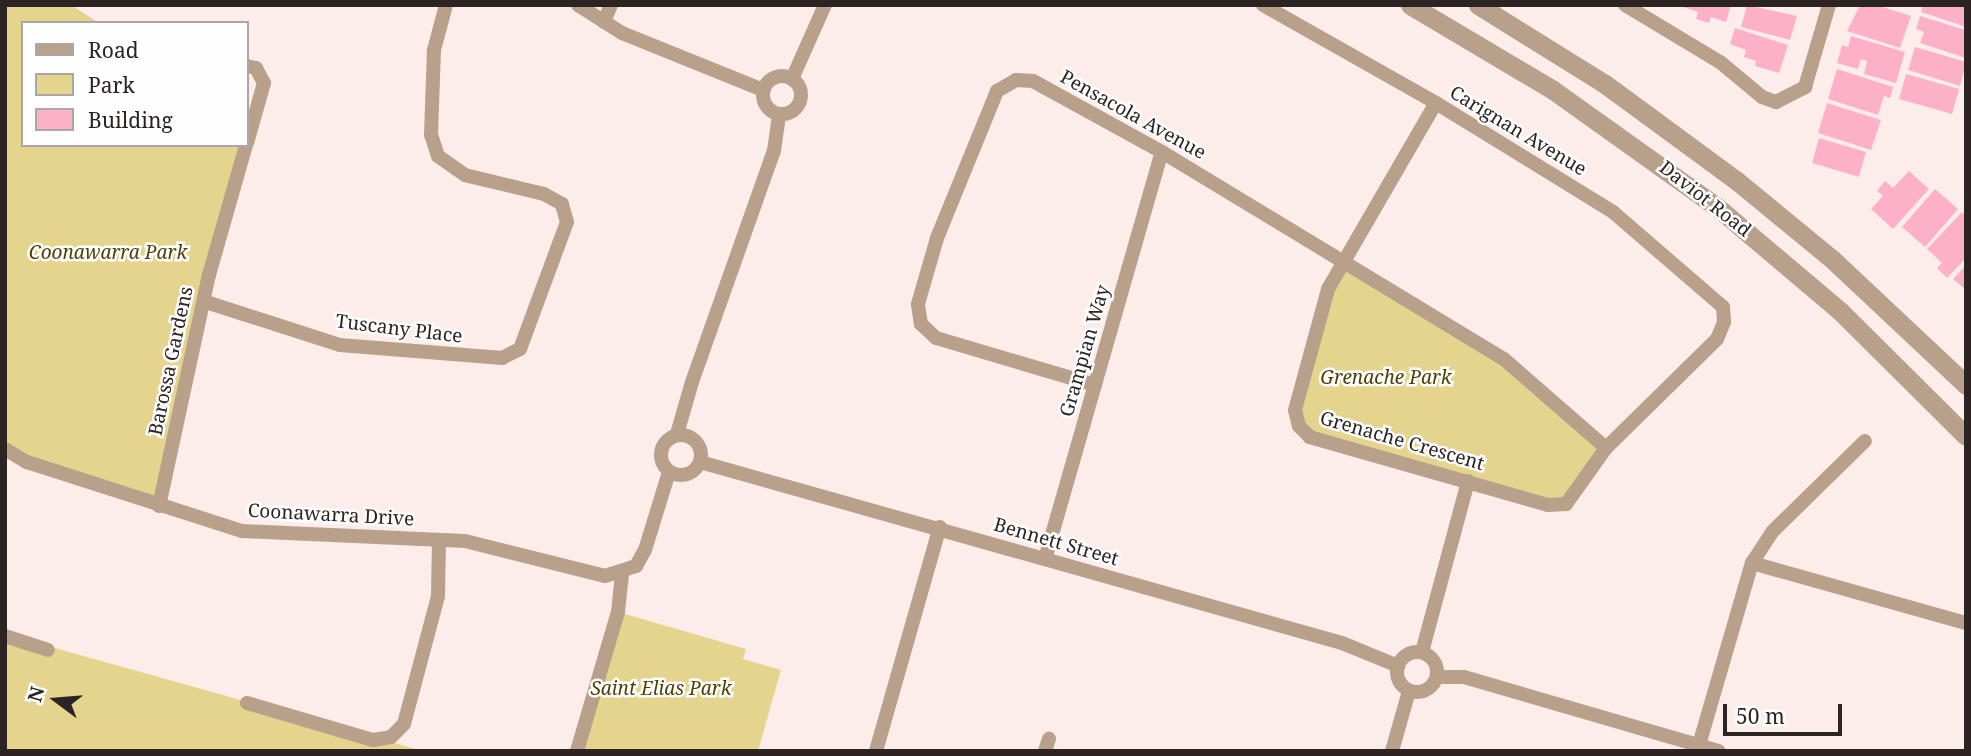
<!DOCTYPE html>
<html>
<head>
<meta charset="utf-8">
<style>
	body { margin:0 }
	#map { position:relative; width:1971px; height:756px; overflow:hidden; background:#fcedea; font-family:"Noto Serif",serif }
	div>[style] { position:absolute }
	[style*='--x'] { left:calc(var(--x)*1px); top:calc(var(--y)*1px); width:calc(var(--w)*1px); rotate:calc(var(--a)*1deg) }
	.green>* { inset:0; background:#e5d48d }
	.building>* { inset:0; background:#fdb1c8 }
	.minor>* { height:14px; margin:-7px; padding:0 7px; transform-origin:7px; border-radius:7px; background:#b8a08a }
	.minor>.ring { margin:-7px; padding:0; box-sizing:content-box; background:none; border:14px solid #b8a08a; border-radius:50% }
	.tertiary>* { height:19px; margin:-9.5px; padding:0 9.5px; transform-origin:9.5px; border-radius:9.5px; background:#b8a08a }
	span { translate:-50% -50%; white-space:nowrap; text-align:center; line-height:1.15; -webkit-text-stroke:5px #fefefe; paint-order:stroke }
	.street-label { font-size:19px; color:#2b2423 }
	.park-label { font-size:19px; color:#4d4106; font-style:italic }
	.frame { position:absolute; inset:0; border:7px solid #2b2423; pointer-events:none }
	.legend { position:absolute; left:21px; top:21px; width:228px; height:126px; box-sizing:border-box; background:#fefefe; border:2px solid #aaa7a6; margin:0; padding:9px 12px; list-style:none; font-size:21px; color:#2b2423 }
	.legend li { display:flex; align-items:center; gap:14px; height:35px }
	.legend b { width:35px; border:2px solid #aaa7a6 }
	.north { position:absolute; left:21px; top:665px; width:70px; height:70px; -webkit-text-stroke:5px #fefefe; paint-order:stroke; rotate:286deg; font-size:19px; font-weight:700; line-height:28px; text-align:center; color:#2b2423 }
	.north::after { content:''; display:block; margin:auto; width:24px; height:32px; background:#2b2423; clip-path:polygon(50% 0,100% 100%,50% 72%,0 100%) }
	.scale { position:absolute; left:1723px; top:704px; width:119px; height:32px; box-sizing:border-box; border:4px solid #2b2423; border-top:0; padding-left:9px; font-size:21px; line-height:24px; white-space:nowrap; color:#2b2423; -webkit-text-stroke:5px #fefefe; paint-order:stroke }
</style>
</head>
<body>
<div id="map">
	<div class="green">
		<i style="clip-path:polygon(5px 5px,71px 5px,99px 23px,23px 23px,23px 145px,245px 145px,159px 506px,5px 449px)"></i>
		<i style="clip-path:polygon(1342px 258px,1504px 359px,1606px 448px,1566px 504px,1310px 437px,1299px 426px,1328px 289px)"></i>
		<i style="clip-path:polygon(618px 612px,746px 649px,743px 659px,781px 670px,758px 751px,577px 751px)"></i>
		<i style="clip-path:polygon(5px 634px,423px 751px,5px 751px)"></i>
	</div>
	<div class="building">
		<i style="clip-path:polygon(1677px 5px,1731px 5px,1726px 22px,1711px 17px,1709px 23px,1696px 19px,1698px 12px)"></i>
		<i style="clip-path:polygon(1747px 5px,1797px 16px,1790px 40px,1741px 27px)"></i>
		<i style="clip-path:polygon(1860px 5px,1876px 5px,1911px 16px,1900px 48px,1847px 31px)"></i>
		<i style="clip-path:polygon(1923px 5px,1966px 5px,1966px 27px,1921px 12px)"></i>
		<i style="clip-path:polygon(1920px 16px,1966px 30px,1966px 58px,1920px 43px,1924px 32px,1916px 29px)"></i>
		<i style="clip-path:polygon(1735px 28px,1788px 45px,1779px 73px,1755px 66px,1756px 61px,1744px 57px,1746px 50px,1730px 44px)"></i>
		<i style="clip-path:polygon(1851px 36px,1905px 52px,1896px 83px,1864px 74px,1867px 61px,1861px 59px,1858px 69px,1837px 63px,1842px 45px,1848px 47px)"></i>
		<i style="clip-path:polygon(1915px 47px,1966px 62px,1960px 86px,1908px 70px)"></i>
		<i style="clip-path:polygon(1837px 69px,1893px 87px,1890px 98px,1884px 96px,1878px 115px,1828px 99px)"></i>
		<i style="clip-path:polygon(1906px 74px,1959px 89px,1952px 114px,1899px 99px)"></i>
		<i style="clip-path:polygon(1827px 103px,1881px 120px,1871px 150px,1818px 133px)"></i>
		<i style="clip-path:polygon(1819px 138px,1866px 152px,1859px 177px,1812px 163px)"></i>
		<i style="clip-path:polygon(1909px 171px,1929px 189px,1893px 229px,1871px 209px,1883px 196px,1877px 191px,1885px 181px,1893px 188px)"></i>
		<i style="clip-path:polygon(1935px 189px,1958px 209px,1925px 247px,1902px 227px)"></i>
		<i style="clip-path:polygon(1962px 212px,1966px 216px,1966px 258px,1947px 278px,1937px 268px,1942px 263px,1927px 249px)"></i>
		<i style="clip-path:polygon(1966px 265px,1966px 290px,1953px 279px)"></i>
	</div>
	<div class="minor">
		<i style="--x:578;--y:5;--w:52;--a:32.5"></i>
		<i style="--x:622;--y:33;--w:152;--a:22"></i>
		<i style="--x:1263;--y:5;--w:199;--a:29.5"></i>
		<i style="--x:1436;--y:103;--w:208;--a:31.6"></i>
		<i style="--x:1613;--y:212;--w:145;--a:40.8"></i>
		<i style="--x:1723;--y:307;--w:15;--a:86"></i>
		<i style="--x:1724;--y:322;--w:18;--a:112"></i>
		<i style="--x:1717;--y:339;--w:156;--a:135.5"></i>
		<i style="--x:1606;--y:448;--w:69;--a:125.5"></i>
		<i style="--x:1566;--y:504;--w:18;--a:177"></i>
		<i style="--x:1548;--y:505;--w:248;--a:-164.1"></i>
		<i style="--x:1310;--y:437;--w:16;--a:-135"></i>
		<i style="--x:1299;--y:426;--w:16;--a:-104"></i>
		<i style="--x:1295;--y:410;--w:125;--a:-74.7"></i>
		<i style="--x:1328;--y:289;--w:215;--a:-59.9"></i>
		<i style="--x:1625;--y:5;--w:111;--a:31"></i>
		<i style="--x:1720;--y:62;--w:55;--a:39.8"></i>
		<i style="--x:1762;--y:97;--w:15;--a:20"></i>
		<i style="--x:1776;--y:102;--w:33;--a:-27"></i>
		<i style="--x:1805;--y:87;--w:85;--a:-73.7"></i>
		<i style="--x:604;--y:22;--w:18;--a:-68"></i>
		<i style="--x:247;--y:66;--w:9;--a:13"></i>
		<i style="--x:256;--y:68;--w:17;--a:62"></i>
		<i style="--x:264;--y:83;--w:62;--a:105.8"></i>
		<i class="ring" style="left:763px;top:76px;width:24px;height:24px"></i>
		<i style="--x:792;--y:79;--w:81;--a:-66"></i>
		<i style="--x:206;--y:302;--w:141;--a:17.8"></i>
		<i style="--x:340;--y:345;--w:163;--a:4.6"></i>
		<i style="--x:502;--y:358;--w:20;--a:-27"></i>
		<i style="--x:520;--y:349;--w:135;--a:-69.7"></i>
		<i style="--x:567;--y:222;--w:19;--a:-106"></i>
		<i style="--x:562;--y:204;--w:21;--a:-151"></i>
		<i style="--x:544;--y:194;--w:81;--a:-166.5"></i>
		<i style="--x:465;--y:175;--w:33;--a:-145"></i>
		<i style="--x:438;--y:156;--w:22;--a:-108"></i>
		<i style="--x:431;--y:135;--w:85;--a:-88"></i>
		<i style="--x:434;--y:50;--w:47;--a:-75.1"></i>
		<i style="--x:1095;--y:385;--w:166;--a:-163.5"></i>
		<i style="--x:936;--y:338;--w:21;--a:-137"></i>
		<i style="--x:921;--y:324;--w:20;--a:-99"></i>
		<i style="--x:918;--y:304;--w:69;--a:-73.9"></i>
		<i style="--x:937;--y:238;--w:159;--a:-67.8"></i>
		<i style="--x:997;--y:91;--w:22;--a:-30"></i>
		<i style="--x:1016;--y:80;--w:17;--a:3"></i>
		<i style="--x:1033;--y:81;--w:147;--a:28.8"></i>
		<i style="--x:1162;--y:152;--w:400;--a:31.2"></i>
		<i style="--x:1504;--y:359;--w:135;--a:41.1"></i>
		<i style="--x:677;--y:434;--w:54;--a:-73.9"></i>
		<i style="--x:692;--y:382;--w:245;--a:-70.5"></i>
		<i style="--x:774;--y:151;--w:37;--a:-82"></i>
		<i class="ring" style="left:661px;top:435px;width:26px;height:26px"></i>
		<i style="--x:5;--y:449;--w:26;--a:31"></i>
		<i style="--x:27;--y:462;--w:226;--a:17.8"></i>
		<i style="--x:242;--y:531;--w:223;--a:2.6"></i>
		<i style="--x:465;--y:541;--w:144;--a:14"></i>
		<i style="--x:605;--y:576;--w:33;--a:-18"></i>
		<i style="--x:636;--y:566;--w:18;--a:-61"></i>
		<i style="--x:645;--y:550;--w:82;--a:-72.9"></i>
		<i style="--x:700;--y:462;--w:667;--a:15.74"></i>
		<i style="--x:1342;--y:643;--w:61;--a:22.3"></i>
		<i style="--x:159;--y:506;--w:236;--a:-77.8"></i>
		<i style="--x:209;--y:275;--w:135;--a:-74.1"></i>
		<i style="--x:1045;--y:559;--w:423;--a:-74"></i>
		<i style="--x:1752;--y:563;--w:222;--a:15.7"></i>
		<i style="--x:5;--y:636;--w:45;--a:18"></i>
		<i class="ring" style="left:1397px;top:652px;width:26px;height:26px"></i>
		<i style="--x:1422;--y:652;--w:177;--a:-74.9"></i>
		<i style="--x:1437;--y:677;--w:27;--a:0"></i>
		<i style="--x:1464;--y:677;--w:265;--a:16.2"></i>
		<i style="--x:247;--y:703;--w:131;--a:16.4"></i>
		<i style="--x:373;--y:740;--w:18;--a:-9"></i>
		<i style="--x:391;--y:737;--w:18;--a:-45"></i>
		<i style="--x:404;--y:724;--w:132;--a:-75.1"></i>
		<i style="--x:438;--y:596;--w:56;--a:-89"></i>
		<i style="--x:1699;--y:745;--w:190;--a:-73.8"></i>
		<i style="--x:1752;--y:563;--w:37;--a:-57"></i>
		<i style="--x:1772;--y:532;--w:130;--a:-44.4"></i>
		<i style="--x:577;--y:751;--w:145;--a:-73.6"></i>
		<i style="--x:618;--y:612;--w:38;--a:-84"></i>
		<i style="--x:876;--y:751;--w:233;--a:-74.1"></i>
		<i style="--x:1045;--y:751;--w:13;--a:-72"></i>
		<i style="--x:1392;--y:751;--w:62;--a:-74.2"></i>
	</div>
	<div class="tertiary">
		<i style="--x:1410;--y:5;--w:166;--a:30.7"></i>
		<i style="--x:1553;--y:90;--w:201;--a:35.5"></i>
		<i style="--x:1717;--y:207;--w:161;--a:40.2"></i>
		<i style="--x:1840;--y:311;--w:177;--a:44.8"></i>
		<i style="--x:1478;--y:5;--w:150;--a:31.9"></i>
		<i style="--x:1605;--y:84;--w:164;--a:36.3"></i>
		<i style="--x:1737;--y:181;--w:123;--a:39.4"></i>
		<i style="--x:1832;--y:259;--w:184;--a:43.2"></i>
	</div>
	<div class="street-label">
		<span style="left:1133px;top:115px;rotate:29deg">Pensacola Avenue</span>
		<span style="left:1518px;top:131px;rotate:31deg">Carignan Avenue</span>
		<span style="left:1705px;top:199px;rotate:38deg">Daviot Road</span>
		<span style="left:399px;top:329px;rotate:7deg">Tuscany Place</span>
		<span style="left:1085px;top:351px;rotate:-74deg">Grampian Way</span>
		<span style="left:171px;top:361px;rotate:-78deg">Barossa Gardens</span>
		<span style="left:1402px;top:441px;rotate:16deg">Grenache Crescent</span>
		<span style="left:331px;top:515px;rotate:3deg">Coonawarra Drive</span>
		<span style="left:1056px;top:542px;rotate:16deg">Bennett Street</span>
	</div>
	<div class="park-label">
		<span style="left:108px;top:253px">Coonawarra Park</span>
		<span style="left:1386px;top:378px">Grenache Park</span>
		<span style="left:661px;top:689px">Saint Elias Park</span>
	</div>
	<div class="frame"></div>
	<ul class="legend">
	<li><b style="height:9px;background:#b8a08a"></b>Road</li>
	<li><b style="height:19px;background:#e5d48d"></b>Park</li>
	<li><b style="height:19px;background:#fdb1c8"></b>Building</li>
	</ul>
	<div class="north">N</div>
	<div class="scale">50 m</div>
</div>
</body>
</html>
